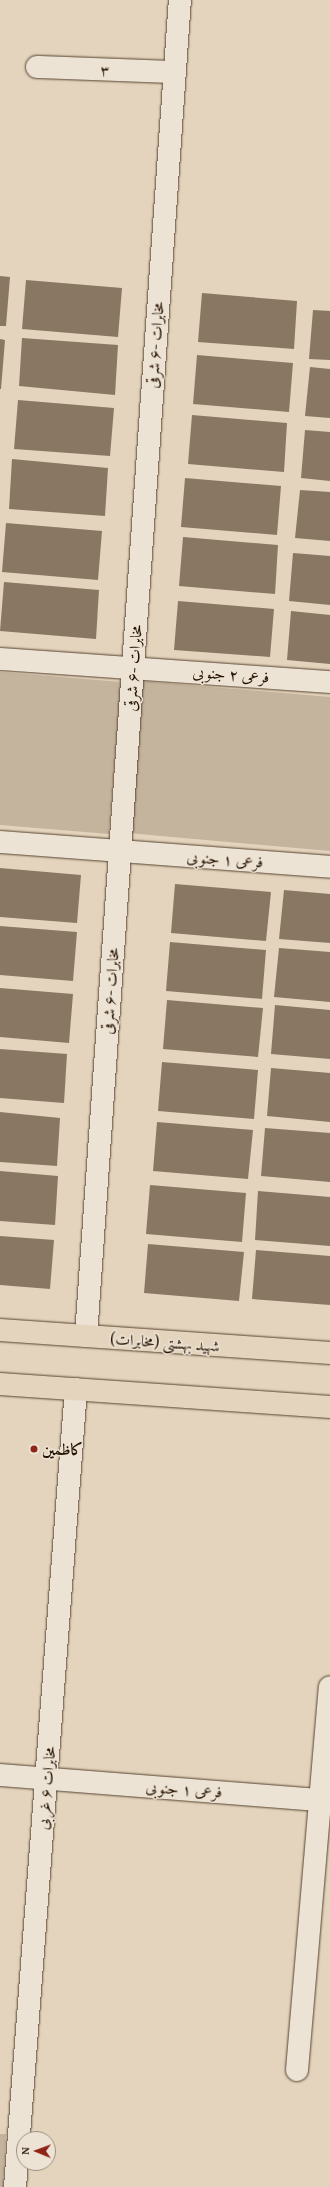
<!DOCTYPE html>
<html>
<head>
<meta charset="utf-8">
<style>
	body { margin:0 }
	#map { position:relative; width:330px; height:2187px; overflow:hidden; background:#e4d4bd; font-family:"Gentium Book Plus",Amiri,serif }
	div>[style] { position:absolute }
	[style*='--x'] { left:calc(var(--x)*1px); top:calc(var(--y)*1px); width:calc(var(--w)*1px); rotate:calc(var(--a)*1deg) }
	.green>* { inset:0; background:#c4b39d }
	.building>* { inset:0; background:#897763 }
	.roads { filter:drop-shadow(0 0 1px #564330) drop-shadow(0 0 1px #564330) }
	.minor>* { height:22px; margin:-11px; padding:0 11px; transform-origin:11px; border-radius:11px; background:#ede3d4 }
	.major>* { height:22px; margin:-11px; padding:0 11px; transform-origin:11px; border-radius:11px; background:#e4d4bd }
	.dots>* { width:11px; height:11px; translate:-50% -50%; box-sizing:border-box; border:2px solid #ede3d4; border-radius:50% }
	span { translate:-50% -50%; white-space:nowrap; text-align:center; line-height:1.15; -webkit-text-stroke:3px #ede3d4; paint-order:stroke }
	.street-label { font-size:16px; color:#261301 }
	.poi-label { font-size:16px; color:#261301; font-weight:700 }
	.left { translate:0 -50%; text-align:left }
	.north { position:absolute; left:16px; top:2131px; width:40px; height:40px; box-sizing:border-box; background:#ede3d4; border:1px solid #9d9080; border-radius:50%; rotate:271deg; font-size:11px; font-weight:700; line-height:16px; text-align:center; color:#261301 }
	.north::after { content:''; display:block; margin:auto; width:14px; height:18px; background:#8f2418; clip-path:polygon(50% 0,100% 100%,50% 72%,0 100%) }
</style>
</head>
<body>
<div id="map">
	<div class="green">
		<i style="clip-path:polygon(0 672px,121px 682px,109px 834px,0 825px)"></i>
		<i style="clip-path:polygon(140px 681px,330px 697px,330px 851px,128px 833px)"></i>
		<i style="clip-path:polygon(0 2134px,6px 2134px,3px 2187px,0 2187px)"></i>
	</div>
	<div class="building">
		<i style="clip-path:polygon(0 276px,10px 277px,6px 326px,0 326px)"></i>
		<i style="clip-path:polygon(26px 280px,122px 288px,118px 337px,22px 329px)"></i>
		<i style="clip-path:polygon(202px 293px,297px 301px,294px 349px,198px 342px)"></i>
		<i style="clip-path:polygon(313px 310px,330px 311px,330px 360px,309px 359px)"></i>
		<i style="clip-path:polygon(22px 338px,118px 345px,115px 395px,19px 386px)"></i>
		<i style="clip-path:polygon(0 339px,5px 340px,1px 389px,0 389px)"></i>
		<i style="clip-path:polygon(197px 355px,293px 363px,289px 412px,193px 404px)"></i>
		<i style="clip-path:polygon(310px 367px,330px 369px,330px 418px,305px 416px)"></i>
		<i style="clip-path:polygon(18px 400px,114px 408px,110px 456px,14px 449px)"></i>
		<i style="clip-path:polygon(192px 415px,287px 423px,284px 472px,188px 464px)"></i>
		<i style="clip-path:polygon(305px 430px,330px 432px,330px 481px,301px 478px)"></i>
		<i style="clip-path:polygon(12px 459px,108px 468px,105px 516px,9px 509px)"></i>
		<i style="clip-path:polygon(185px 478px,281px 486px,277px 535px,181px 527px)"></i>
		<i style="clip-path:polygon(300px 490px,330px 492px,330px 541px,295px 538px)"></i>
		<i style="clip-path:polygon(6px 523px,102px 531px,98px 580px,2px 572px)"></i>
		<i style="clip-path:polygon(183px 537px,278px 545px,275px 594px,179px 586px)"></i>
		<i style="clip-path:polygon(293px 553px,330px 556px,330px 605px,289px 601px)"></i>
		<i style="clip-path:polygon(4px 582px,99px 590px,96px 639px,0 631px)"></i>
		<i style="clip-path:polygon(178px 601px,274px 609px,270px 657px,174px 650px)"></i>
		<i style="clip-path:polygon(291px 611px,330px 615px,330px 664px,287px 660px)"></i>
		<i style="clip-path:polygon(0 868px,81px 875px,77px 923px,0 917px)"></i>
		<i style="clip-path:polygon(175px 884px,271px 892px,266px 941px,171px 933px)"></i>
		<i style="clip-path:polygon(284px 890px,330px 894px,330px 943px,279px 939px)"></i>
		<i style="clip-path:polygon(0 926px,77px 932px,73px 981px,0 975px)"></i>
		<i style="clip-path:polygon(170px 942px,266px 950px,262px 999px,166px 991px)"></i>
		<i style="clip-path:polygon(279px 948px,330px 952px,330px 1002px,274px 997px)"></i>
		<i style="clip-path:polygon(0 988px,73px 994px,69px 1043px,0 1037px)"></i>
		<i style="clip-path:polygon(167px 1000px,263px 1008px,258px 1057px,163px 1049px)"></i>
		<i style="clip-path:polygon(275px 1005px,330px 1010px,330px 1059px,271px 1054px)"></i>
		<i style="clip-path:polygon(0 1049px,67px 1054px,64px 1103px,0 1098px)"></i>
		<i style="clip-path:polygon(162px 1062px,258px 1070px,254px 1119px,158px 1111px)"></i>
		<i style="clip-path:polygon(271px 1068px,330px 1073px,330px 1122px,267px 1116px)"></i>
		<i style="clip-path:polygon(0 1112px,60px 1118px,57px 1166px,0 1162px)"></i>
		<i style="clip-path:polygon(157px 1122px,253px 1130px,248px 1179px,153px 1171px)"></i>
		<i style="clip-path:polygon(265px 1128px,330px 1133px,330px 1182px,261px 1176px)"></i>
		<i style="clip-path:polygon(0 1171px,58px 1176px,55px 1225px,0 1221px)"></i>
		<i style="clip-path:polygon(150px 1185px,246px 1193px,242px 1242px,146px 1234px)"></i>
		<i style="clip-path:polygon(258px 1191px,330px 1197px,330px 1246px,255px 1240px)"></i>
		<i style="clip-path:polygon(0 1236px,54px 1240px,50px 1289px,0 1285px)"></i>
		<i style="clip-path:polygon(148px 1244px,244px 1252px,239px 1301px,144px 1293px)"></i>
		<i style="clip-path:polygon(256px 1250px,330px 1256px,330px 1305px,252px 1299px)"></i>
	</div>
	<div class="roads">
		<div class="minor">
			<i style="--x:37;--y:67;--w:137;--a:2.1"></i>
			<i style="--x:0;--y:659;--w:331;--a:4"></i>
			<i style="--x:0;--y:842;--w:331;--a:4.3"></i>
			<i style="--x:86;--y:1336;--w:1339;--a:-85.98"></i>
			<i style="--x:0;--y:1775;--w:321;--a:4.5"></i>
			<i style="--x:297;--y:2070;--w:384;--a:-85.1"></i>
			<i style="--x:15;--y:2187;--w:800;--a:-85.63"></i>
		</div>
		<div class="major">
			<i style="--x:0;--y:1330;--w:331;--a:4"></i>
			<i style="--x:0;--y:1384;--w:331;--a:4"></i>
		</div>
	</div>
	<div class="dots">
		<i style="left:34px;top:1449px;background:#8f2418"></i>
	</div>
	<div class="street-label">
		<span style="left:105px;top:70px;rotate:2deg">۳</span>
		<span style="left:155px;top:345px;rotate:-86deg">مخابرات -۶ شرقی</span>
		<span style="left:133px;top:668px;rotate:-86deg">مخابرات -۶ شرقی</span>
		<span style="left:231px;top:674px;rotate:4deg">فرعی ۲ جنوبی</span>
		<span style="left:225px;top:859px;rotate:4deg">فرعی ۱ جنوبی</span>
		<span style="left:110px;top:991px;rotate:-86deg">مخابرات -۶ شرقی</span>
		<span style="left:165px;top:1342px;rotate:4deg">شهید بهشتی (مخابرات)</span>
		<span style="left:46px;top:1788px;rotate:-85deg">مخابرات ۶ غربی</span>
		<span style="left:184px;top:1789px;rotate:4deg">فرعی ۱ جنوبی</span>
	</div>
	<div class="poi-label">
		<span class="left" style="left:42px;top:1449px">کاظمین</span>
	</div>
	<div class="north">N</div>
</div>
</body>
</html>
